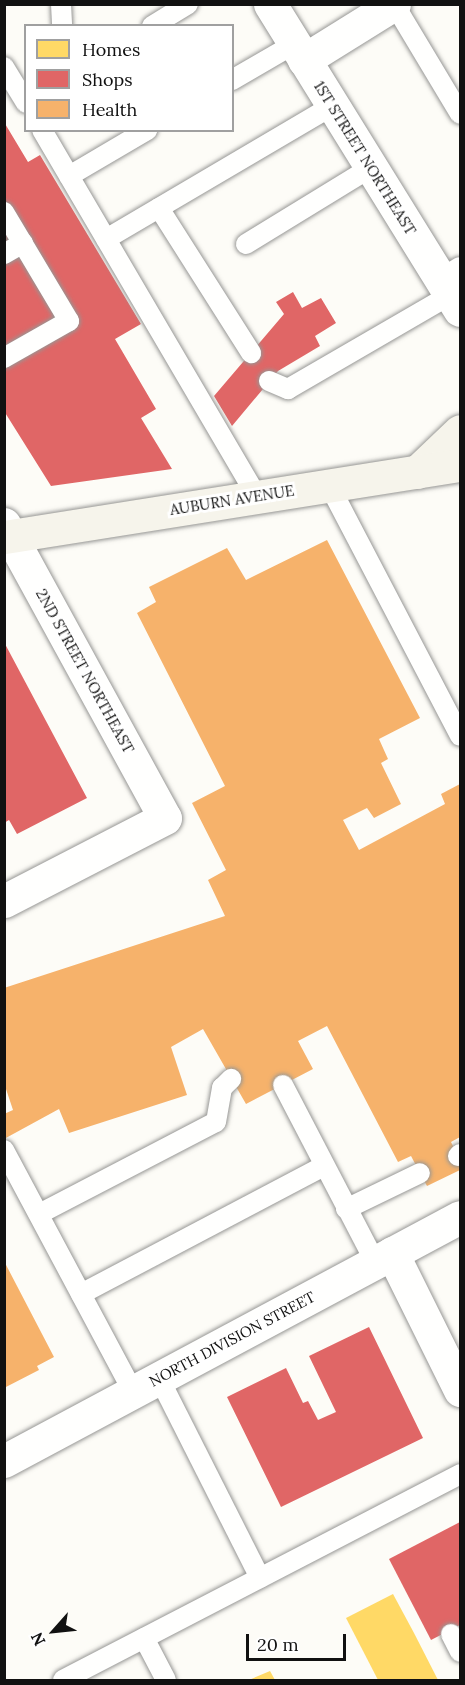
<!DOCTYPE html>
<html>
<head>
<meta charset="utf-8">
<style>
	body { margin:0 }
	#map { position:relative; width:465px; height:1685px; overflow:hidden; background:#fdfcf7; font-family:Lora,serif }
	div>[style] { position:absolute }
	[style*='--x'] { left:calc(var(--x)*1px); top:calc(var(--y)*1px); width:calc(var(--w)*1px); rotate:calc(var(--a)*1deg) }
	.homes>* { inset:0; background:#ffd966 }
	.shops>* { inset:0; background:#e06666 }
	.health>* { inset:0; background:#f6b26b }
	.roads { filter:drop-shadow(0 0 2px #979795) drop-shadow(0 0 2px #979795) }
	.service>* { height:20px; margin:-10px; padding:0 10px; transform-origin:10px; border-radius:10px; background:#fffffe }
	.minor>* { height:33px; margin:-16.5px; padding:0 16.5px; transform-origin:16.5px; border-radius:16.5px; background:#fffffe }
	.tertiary>* { height:33px; margin:-16.5px; padding:0 16.5px; transform-origin:16.5px; border-radius:16.5px; background:#fffffe }
	.secondary>* { height:33px; margin:-16.5px; padding:0 16.5px; transform-origin:16.5px; border-radius:16.5px; background:#f6f4eb }
	span { translate:-50% -50%; white-space:nowrap; text-align:center; line-height:1.15; -webkit-text-stroke:6px #fff; paint-order:stroke }
	.street-label { font-size:15px; color:#111 }
	.frame { position:absolute; inset:0; border:6px solid #111; pointer-events:none }
	.legend { position:absolute; left:24px; top:24px; width:210px; height:108px; box-sizing:border-box; background:#fff; border:2px solid #a0a0a0; margin:0; padding:8px 10px; list-style:none; font-size:18px; color:#111 }
	.legend li { display:flex; align-items:center; gap:12px; height:30px }
	.legend b { width:30px; border:2px solid #a0a0a0 }
	.north { position:absolute; left:24px; top:1601px; width:60px; height:60px; -webkit-text-stroke:4px #fff; paint-order:stroke; rotate:243deg; font-size:16px; font-weight:700; line-height:24px; text-align:center; color:#111 }
	.north::after { content:''; display:block; margin:auto; width:21px; height:27px; background:#111; clip-path:polygon(50% 0,100% 100%,50% 72%,0 100%) }
	.scale { position:absolute; left:246px; top:1634px; width:100px; height:27px; box-sizing:border-box; border:3px solid #111; border-top:0; padding-left:8px; font-size:18px; line-height:21px; white-space:nowrap; color:#111; -webkit-text-stroke:4px #fff; paint-order:stroke }
</style>
</head>
<body>
<div id="map">
	<div class="homes">
		<i style="clip-path:polygon(393px 1594px,414px 1633px,438px 1680px,378px 1680px,346px 1618px)"></i>
		<i style="clip-path:polygon(270px 1671px,275px 1680px,249px 1680px)"></i>
	</div>
	<div class="shops">
		<i style="clip-path:polygon(4px 122px,28px 162px,40px 155px,141px 324px,115px 339px,156px 409px,141px 418px,172px 469px,51px 486px,4px 411px)"></i>
		<i style="clip-path:polygon(293px 292px,302px 308px,321px 298px,336px 323px,315px 336px,320px 346px,278px 371px,232px 426px,214px 396px,284px 314px,276px 302px)"></i>
		<i style="clip-path:polygon(4px 642px,87px 798px,17px 834px,9px 820px,4px 823px)"></i>
		<i style="clip-path:polygon(369px 1327px,423px 1438px,281px 1507px,227px 1397px,286px 1368px,303px 1403px,308px 1401px,318px 1420px,336px 1412px,309px 1356px)"></i>
		<i style="clip-path:polygon(460px 1522px,460px 1625px,431px 1640px,389px 1559px)"></i>
	</div>
	<div class="health">
		<i style="clip-path:polygon(327px 540px,420px 718px,379px 739px,388px 759px,381px 763px,401px 804px,374px 818px,367px 808px,343px 820px,359px 850px,445px 804px,441px 794px,460px 784px,460px 1137px,451px 1142px,460px 1160px,460px 1170px,427px 1186px,411px 1156px,398px 1162px,327px 1026px,298px 1041px,313px 1069px,246px 1104px,203px 1029px,171px 1047px,187px 1095px,69px 1133px,59px 1109px,4px 1139px,4px 1114px,13px 1110px,4px 1083px,4px 988px,225px 916px,208px 880px,226px 870px,192px 803px,225px 786px,137px 613px,156px 602px,149px 587px,227px 548px,246px 580px)"></i>
		<i style="clip-path:polygon(4px 1261px,54px 1357px,37px 1366px,39px 1370px,4px 1388px)"></i>
	</div>
	<div class="roads">
		<div class="service">
			<i style="--x:61;--y:4;--w:22;--a:87"></i>
			<i style="--x:394;--y:4;--w:128;--a:59"></i>
			<i style="--x:152;--y:26;--w:42;--a:-31.4"></i>
			<i style="--x:4;--y:67;--w:42;--a:58.6"></i>
			<i style="--x:232;--y:80;--w:72;--a:-30.1"></i>
			<i style="--x:42;--y:130;--w:424;--a:59.6"></i>
			<i style="--x:69;--y:176;--w:91;--a:-30.5"></i>
			<i style="--x:159;--y:208;--w:172;--a:57.6"></i>
			<i style="--x:4;--y:212;--w:127;--a:59.2"></i>
			<i style="--x:69;--y:321;--w:75;--a:150.4"></i>
			<i style="--x:106;--y:239;--w:262;--a:-30.5"></i>
			<i style="--x:246;--y:244;--w:145;--a:-31.5"></i>
			<i style="--x:4;--y:254;--w:22;--a:-30"></i>
			<i style="--x:440;--y:279;--w:23;--a:-31"></i>
			<i style="--x:269;--y:381;--w:21;--a:23"></i>
			<i style="--x:288;--y:389;--w:187;--a:-30.1"></i>
			<i style="--x:329;--y:485;--w:283;--a:62.4"></i>
			<i style="--x:283;--y:1085;--w:199;--a:62.5"></i>
			<i style="--x:4;--y:1150;--w:274;--a:61.9"></i>
			<i style="--x:458;--y:1156;--w:3;--a:-45"></i>
			<i style="--x:346;--y:1209;--w:82;--a:-25.9"></i>
			<i style="--x:39;--y:1214;--w:199;--a:-27.5"></i>
			<i style="--x:216;--y:1122;--w:35;--a:-80"></i>
			<i style="--x:222;--y:1088;--w:13;--a:-45"></i>
			<i style="--x:81;--y:1294;--w:275;--a:-27.8"></i>
			<i style="--x:159;--y:1378;--w:224;--a:63.2"></i>
			<i style="--x:451;--y:1634;--w:20;--a:63"></i>
			<i style="--x:144;--y:1638;--w:47;--a:62.4"></i>
			<i style="--x:63;--y:1680;--w:447;--a:-27.4"></i>
		</div>
		<div class="minor">
			<i style="--x:304;--y:60;--w:106;--a:-31.9"></i>
			<i style="--x:4;--y:524;--w:335;--a:61.3"></i>
			<i style="--x:165;--y:818;--w:181;--a:152.7"></i>
			<i style="--x:392;--y:1253;--w:153;--a:63.6"></i>
			<i style="--x:4;--y:1461;--w:517;--a:-28.15"></i>
		</div>
		<div class="tertiary">
			<i style="--x:270;--y:4;--w:360;--a:58.2"></i>
		</div>
		<div class="secondary">
			<i style="--x:417;--y:472;--w:59;--a:-43.6"></i>
			<i style="--x:4;--y:537;--w:462;--a:-9"></i>
		</div>
	</div>
	<div class="street-label">
		<span style="left:365px;top:158px;rotate:58deg">1ST STREET NORTHEAST</span>
		<span style="left:232px;top:500px;rotate:-9deg">AUBURN AVENUE</span>
		<span style="left:85px;top:671px;rotate:61deg">2ND STREET NORTHEAST</span>
		<span style="left:232px;top:1339px;rotate:-28deg">NORTH DIVISION STREET</span>
	</div>
	<div class="frame"></div>
	<ul class="legend">
	<li><b style="height:16px;background:#ffd966"></b>Homes</li>
	<li><b style="height:16px;background:#e06666"></b>Shops</li>
	<li><b style="height:16px;background:#f6b26b"></b>Health</li>
	</ul>
	<div class="north">N</div>
	<div class="scale">20 m</div>
</div>
</body>
</html>
